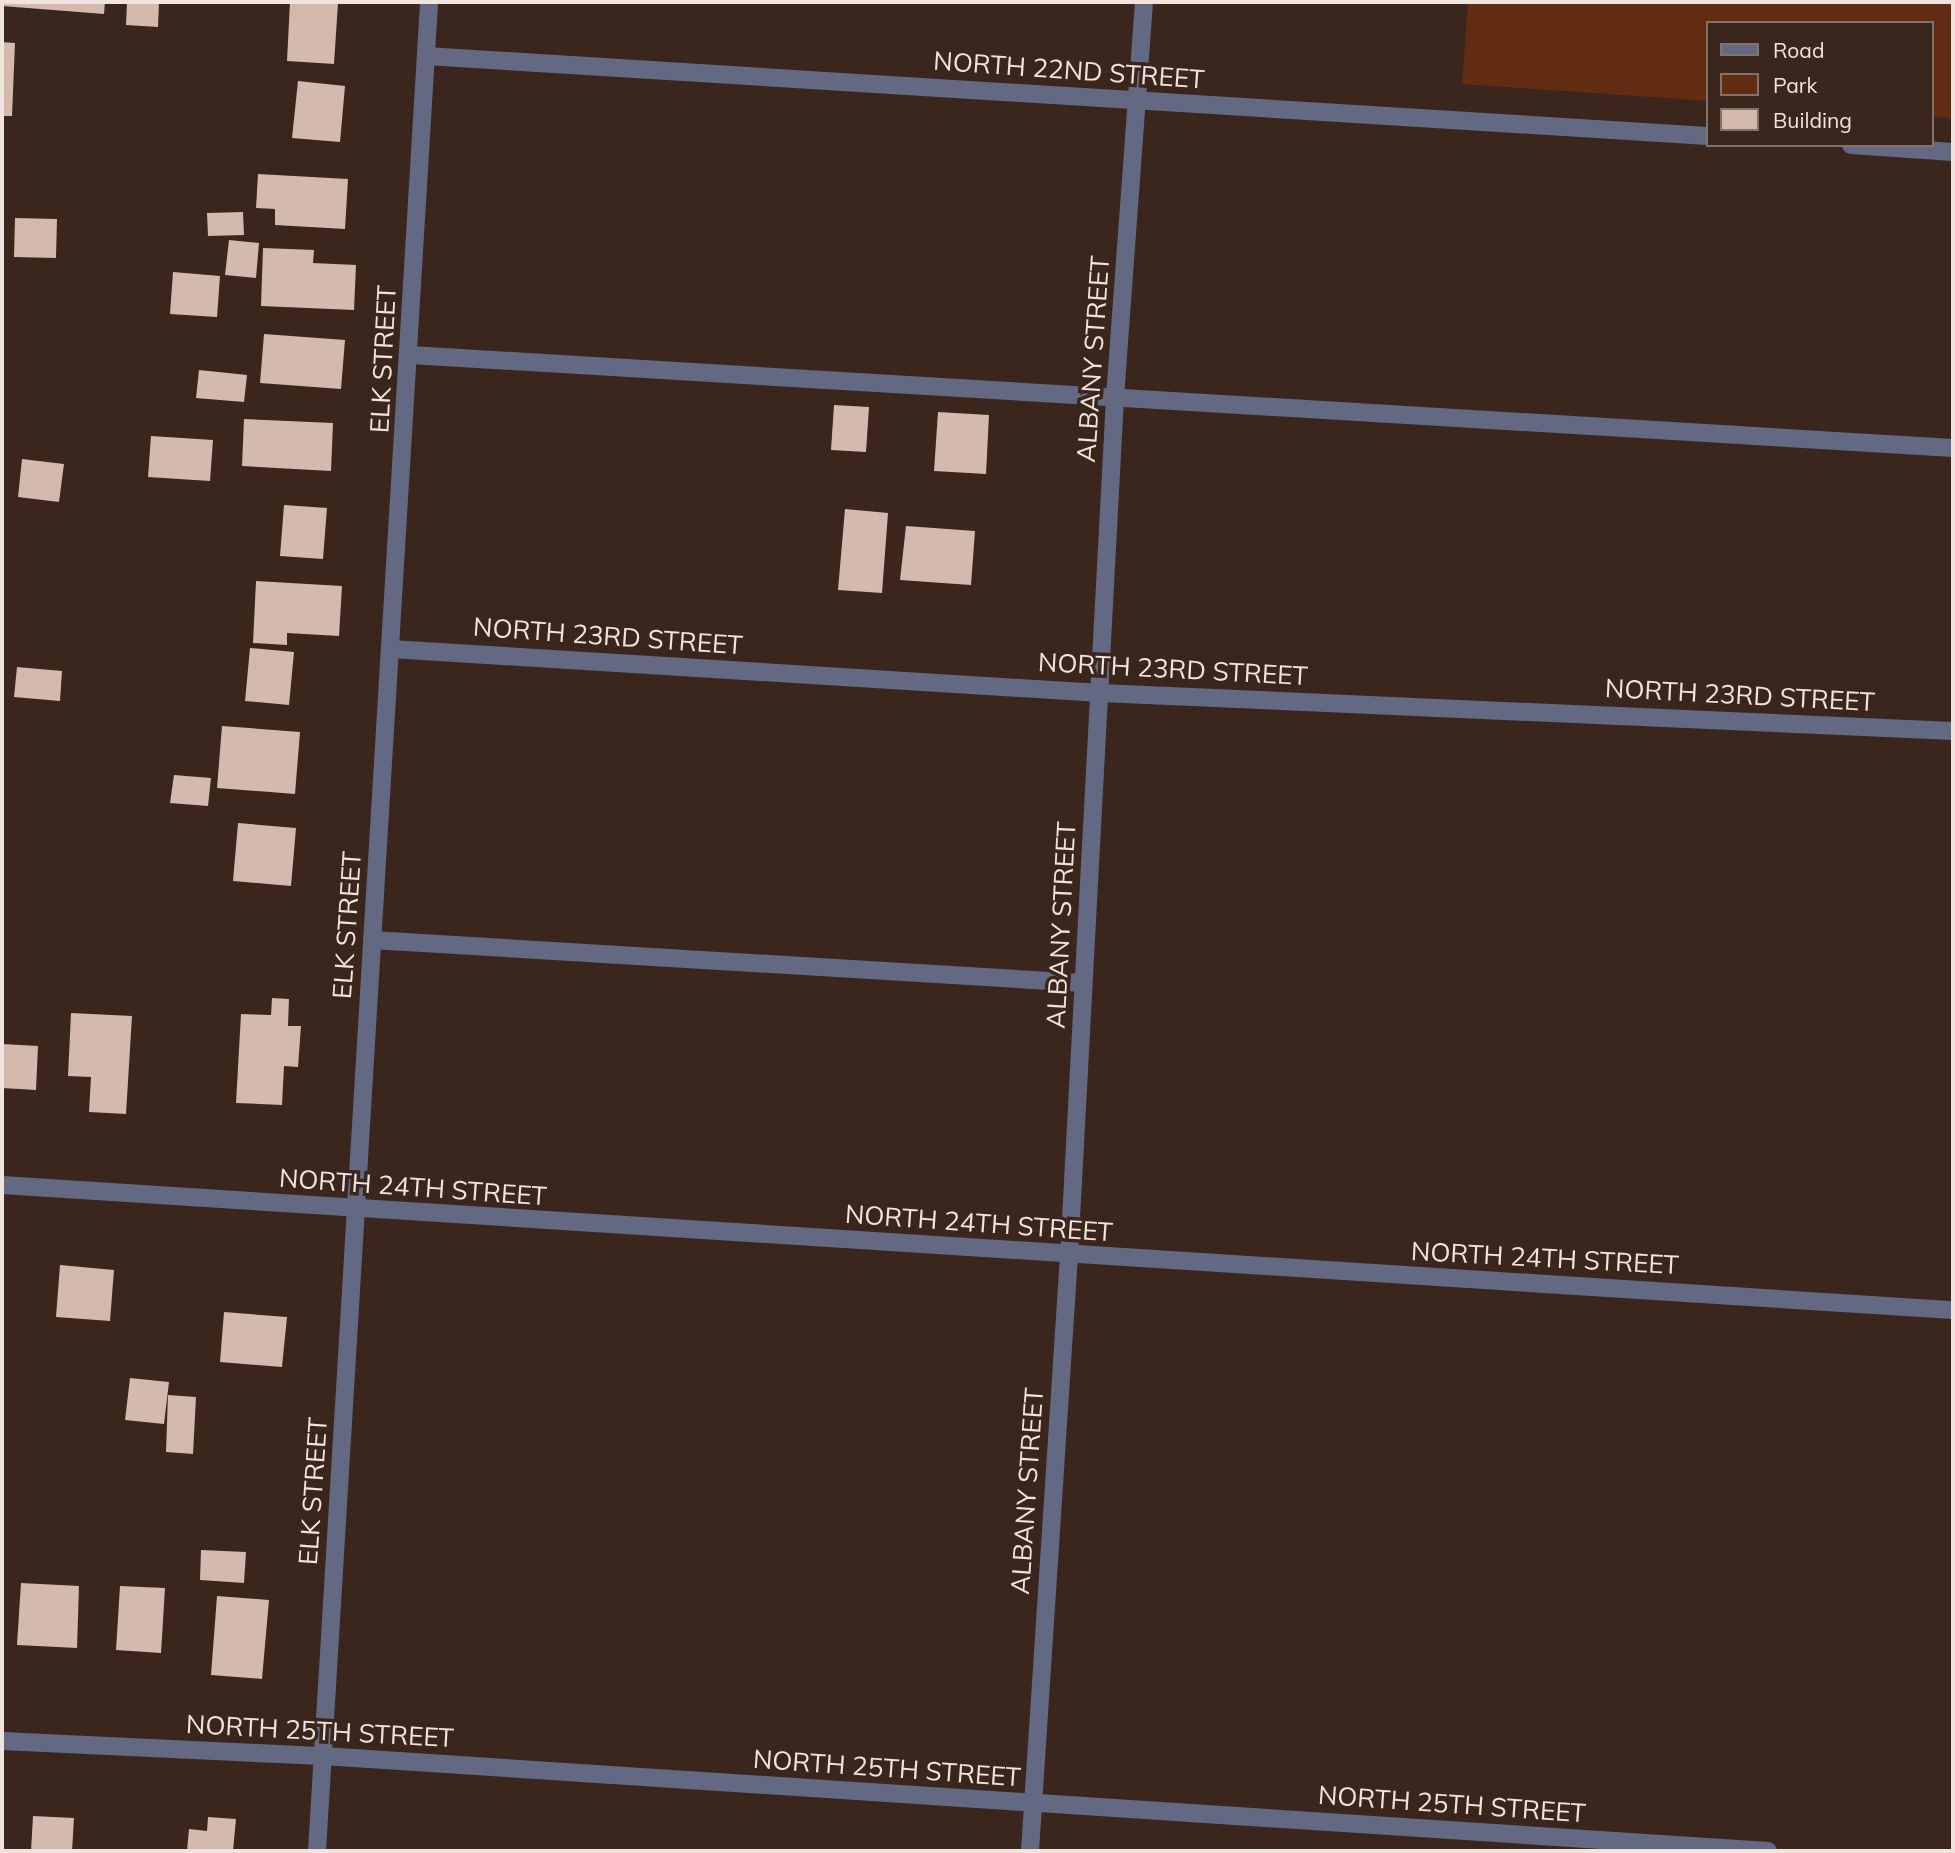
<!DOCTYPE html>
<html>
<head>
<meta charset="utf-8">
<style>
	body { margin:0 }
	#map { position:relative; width:1955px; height:1853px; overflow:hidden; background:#3a261c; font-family:Mulish,sans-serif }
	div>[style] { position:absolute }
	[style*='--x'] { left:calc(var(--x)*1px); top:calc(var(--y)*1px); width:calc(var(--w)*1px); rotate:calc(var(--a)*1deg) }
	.green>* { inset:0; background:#622c12 }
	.building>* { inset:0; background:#d4b9ad }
	.minor>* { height:18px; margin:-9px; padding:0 9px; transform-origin:9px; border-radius:9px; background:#636982 }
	span { translate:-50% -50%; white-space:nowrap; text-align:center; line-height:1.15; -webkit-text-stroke:7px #3a261c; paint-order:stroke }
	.street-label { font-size:26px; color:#f1e3dd }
	.frame { position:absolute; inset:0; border:4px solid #f1e3dd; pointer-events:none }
	.legend { position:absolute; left:1706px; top:21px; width:228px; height:126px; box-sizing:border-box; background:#3a261c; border:2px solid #837269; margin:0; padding:9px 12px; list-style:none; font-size:21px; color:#f1e3dd }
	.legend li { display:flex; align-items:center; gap:14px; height:35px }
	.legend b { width:35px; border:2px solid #837269 }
</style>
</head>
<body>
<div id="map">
	<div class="green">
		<i style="clip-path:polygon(1468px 2px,1953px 2px,1953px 118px,1932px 117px,1932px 23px,1708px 23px,1708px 101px,1462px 84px)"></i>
	</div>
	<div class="building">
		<i style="clip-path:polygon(2px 2px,105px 2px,104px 14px,2px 6px)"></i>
		<i style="clip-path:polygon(127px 2px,159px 2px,158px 27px,126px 25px)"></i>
		<i style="clip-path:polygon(290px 2px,338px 3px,334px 64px,287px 61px)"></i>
		<i style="clip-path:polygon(2px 42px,15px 43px,12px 116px,2px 116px)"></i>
		<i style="clip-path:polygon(298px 81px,345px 86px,340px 142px,292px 138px)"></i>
		<i style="clip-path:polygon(258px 174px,348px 179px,345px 229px,275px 225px,275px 209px,256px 208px)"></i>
		<i style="clip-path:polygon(243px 212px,244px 235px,208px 236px,207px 213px)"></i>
		<i style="clip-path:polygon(15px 218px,57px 219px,56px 258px,14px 257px)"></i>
		<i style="clip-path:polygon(229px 240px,259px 243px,256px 278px,225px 275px)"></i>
		<i style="clip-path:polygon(263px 248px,314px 250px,313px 263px,356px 265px,354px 310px,261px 306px)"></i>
		<i style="clip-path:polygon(173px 272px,220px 276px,217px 317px,170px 314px)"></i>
		<i style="clip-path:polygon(264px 334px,345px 340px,341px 389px,260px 383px)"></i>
		<i style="clip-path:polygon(199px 370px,247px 375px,244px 402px,196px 398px)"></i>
		<i style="clip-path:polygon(834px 405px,869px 407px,866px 452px,831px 450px)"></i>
		<i style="clip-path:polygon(938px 412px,989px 415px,986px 474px,934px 471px)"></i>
		<i style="clip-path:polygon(244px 419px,333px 423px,331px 471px,242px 466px)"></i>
		<i style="clip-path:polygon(151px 436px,213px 440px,210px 481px,148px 477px)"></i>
		<i style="clip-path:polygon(22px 459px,64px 464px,59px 502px,18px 497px)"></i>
		<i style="clip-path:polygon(284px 505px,327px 508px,323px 559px,280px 556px)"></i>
		<i style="clip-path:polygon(845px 509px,888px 513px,882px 593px,838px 590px)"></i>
		<i style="clip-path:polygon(906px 526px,975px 531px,971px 585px,900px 580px)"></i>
		<i style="clip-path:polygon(256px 581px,342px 586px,339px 636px,287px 633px,287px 645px,253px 643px)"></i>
		<i style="clip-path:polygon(250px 648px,294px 652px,289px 705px,245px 701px)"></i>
		<i style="clip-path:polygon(17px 667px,62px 671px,60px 701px,14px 697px)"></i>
		<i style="clip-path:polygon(222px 726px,300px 732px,295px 794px,217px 788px)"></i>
		<i style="clip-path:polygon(174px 775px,211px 778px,208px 806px,170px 803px)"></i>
		<i style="clip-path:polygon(238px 823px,296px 828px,291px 886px,233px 881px)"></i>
		<i style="clip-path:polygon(272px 998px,289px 999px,288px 1026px,301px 1026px,298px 1067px,284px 1066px,282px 1105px,236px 1103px,241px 1014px,271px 1015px)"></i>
		<i style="clip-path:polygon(71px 1013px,132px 1016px,126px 1114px,89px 1112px,91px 1077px,68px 1076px)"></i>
		<i style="clip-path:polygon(2px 1044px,38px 1046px,36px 1090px,2px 1088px)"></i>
		<i style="clip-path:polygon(60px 1265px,114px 1270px,110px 1321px,56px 1317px)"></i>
		<i style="clip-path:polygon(224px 1312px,287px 1317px,282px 1367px,220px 1362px)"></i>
		<i style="clip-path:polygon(130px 1378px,169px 1382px,164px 1424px,125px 1420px)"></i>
		<i style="clip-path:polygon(168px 1395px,196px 1397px,193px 1454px,166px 1452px)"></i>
		<i style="clip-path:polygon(201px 1550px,246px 1552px,244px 1583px,200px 1580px)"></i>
		<i style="clip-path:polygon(21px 1583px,79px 1586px,77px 1648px,17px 1645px)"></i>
		<i style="clip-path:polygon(120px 1586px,165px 1588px,161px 1653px,116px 1650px)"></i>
		<i style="clip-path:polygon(217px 1596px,269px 1600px,262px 1679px,211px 1675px)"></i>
		<i style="clip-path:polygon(33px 1816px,74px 1818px,72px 1851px,31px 1851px)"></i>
		<i style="clip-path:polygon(208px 1817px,236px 1819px,233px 1851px,187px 1851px,189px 1829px,207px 1831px)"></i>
	</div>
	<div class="minor">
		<i style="--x:426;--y:56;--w:1284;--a:3.57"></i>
		<i style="--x:1851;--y:145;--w:102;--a:3.9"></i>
		<i style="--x:411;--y:355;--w:1545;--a:3.45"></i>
		<i style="--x:391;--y:649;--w:711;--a:3.55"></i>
		<i style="--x:1101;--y:693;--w:853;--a:2.55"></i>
		<i style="--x:372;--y:940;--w:712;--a:3.46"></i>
		<i style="--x:2;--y:1185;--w:1955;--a:3.67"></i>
		<i style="--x:2;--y:1741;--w:321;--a:2.7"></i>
		<i style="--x:323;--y:1756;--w:1448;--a:3.76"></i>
		<i style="--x:317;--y:1851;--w:1852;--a:-86.53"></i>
		<i style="--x:1030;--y:1851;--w:596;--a:-86.25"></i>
		<i style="--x:1069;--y:1256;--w:860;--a:-86.93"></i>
		<i style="--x:1115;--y:397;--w:396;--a:-85.8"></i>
	</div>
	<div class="street-label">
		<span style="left:1069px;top:70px;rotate:4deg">NORTH 22ND STREET</span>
		<span style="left:383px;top:359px;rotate:-87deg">ELK STREET</span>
		<span style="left:1093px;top:359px;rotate:-86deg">ALBANY STREET</span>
		<span style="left:608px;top:636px;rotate:4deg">NORTH 23RD STREET</span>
		<span style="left:1173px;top:669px;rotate:3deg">NORTH 23RD STREET</span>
		<span style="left:1740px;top:695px;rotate:3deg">NORTH 23RD STREET</span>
		<span style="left:347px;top:925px;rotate:-86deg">ELK STREET</span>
		<span style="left:1061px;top:925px;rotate:-87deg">ALBANY STREET</span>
		<span style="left:413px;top:1187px;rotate:4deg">NORTH 24TH STREET</span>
		<span style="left:979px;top:1223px;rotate:4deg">NORTH 24TH STREET</span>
		<span style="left:1545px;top:1258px;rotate:3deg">NORTH 24TH STREET</span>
		<span style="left:313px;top:1491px;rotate:-86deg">ELK STREET</span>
		<span style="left:1027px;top:1491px;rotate:-86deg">ALBANY STREET</span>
		<span style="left:320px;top:1731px;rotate:3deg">NORTH 25TH STREET</span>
		<span style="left:887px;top:1768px;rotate:4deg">NORTH 25TH STREET</span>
		<span style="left:1452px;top:1804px;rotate:4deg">NORTH 25TH STREET</span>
	</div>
	<div class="frame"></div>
	<ul class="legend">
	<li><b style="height:9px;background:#636982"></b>Road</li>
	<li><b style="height:19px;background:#622c12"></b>Park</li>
	<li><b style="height:19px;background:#d4b9ad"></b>Building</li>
	</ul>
</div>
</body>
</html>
